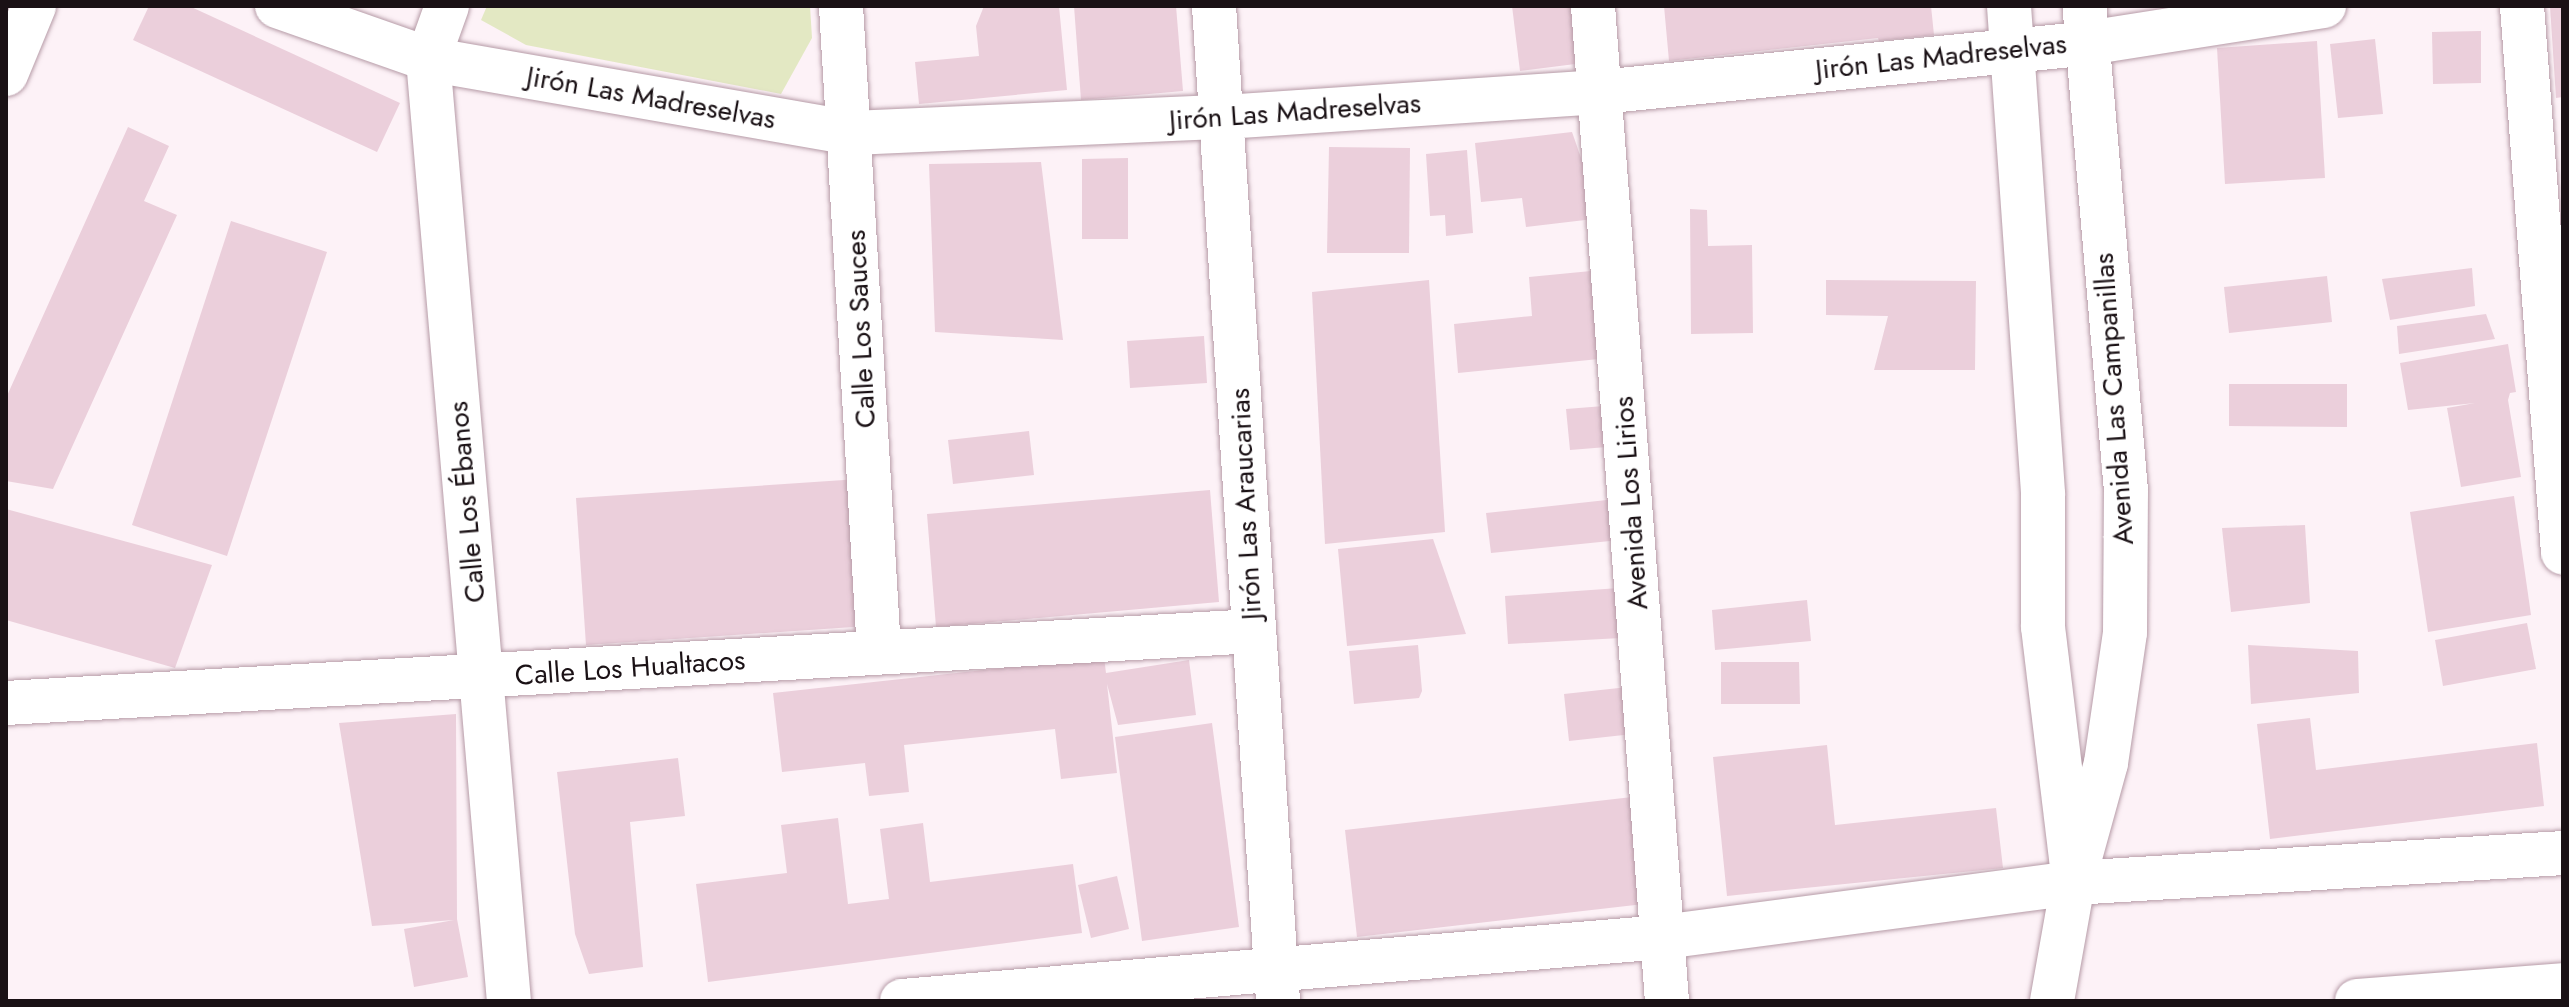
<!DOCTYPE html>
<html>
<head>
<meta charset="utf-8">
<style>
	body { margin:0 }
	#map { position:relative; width:2569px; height:1007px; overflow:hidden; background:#fdf2f7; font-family:Jost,sans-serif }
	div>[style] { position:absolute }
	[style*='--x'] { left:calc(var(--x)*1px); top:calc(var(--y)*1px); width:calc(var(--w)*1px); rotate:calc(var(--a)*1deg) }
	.green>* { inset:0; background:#e3e8c3 }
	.building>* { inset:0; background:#ebcfdb }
	.roads { filter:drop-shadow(0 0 2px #b69ba7) drop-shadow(0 0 2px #b69ba7) }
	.minor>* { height:44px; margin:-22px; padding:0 22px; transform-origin:22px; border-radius:22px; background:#fff }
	span { translate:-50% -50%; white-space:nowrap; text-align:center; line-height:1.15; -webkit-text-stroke:8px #fff; paint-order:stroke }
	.street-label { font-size:28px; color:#1a1115 }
	.frame { position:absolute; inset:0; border:8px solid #1a1115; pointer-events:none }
</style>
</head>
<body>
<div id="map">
	<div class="green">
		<i style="clip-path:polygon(487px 6px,810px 6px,812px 38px,781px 94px,526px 45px,481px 20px)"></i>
	</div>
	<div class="building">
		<i style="clip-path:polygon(149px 6px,189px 6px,400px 103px,377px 152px,133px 40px)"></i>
		<i style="clip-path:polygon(984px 6px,1059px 6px,1067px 90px,919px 104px,915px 62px,979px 56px,976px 26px)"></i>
		<i style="clip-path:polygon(1074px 6px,1176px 6px,1183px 91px,1081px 100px)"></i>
		<i style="clip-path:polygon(1512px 6px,1577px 6px,1583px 63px,1520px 71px)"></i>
		<i style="clip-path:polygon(1664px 6px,1931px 6px,1934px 35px,1879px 41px,1878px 38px,1669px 61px)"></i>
		<i style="clip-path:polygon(2550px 6px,2563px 6px,2563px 97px,2556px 98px)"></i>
		<i style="clip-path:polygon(2481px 31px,2481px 83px,2433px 84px,2432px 32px)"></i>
		<i style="clip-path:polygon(2375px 39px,2383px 114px,2338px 118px,2330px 44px)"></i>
		<i style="clip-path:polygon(2317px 41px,2325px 178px,2225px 184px,2217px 48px)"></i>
		<i style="clip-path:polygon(128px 127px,169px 146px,144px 201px,177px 215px,53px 489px,6px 481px,6px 398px)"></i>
		<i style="clip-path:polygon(1572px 132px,1602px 218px,1526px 227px,1522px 198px,1481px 202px,1475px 143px)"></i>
		<i style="clip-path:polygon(1329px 147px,1410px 148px,1409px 253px,1327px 253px)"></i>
		<i style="clip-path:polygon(1467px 150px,1473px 233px,1446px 236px,1445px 215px,1430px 216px,1426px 154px)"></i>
		<i style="clip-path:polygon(1128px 158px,1128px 239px,1082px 239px,1082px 159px)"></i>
		<i style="clip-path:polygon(1041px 162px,1063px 340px,935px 332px,929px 164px)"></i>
		<i style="clip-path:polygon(1690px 209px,1707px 210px,1708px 246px,1752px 245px,1753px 333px,1691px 334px)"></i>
		<i style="clip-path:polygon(231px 221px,327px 252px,227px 556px,132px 525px)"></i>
		<i style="clip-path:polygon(2472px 268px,2475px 306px,2390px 320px,2382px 279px)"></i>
		<i style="clip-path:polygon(1591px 271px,1599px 359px,1458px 373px,1454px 324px,1532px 316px,1529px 277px)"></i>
		<i style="clip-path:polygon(2327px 276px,2332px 322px,2229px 333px,2224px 287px)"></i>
		<i style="clip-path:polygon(1429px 280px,1445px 532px,1325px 544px,1312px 292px)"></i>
		<i style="clip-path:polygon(1826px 280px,1976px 281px,1975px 370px,1874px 370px,1888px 316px,1826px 315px)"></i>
		<i style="clip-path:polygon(2486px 314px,2495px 339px,2399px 354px,2397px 326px)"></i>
		<i style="clip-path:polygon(1204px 336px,1207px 383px,1130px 388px,1127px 341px)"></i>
		<i style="clip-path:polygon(2508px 344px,2516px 392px,2510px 393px,2508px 400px,2521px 477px,2461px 487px,2447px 408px,2475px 403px,2408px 410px,2400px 363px)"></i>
		<i style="clip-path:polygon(2229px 384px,2347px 384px,2347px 427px,2229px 426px)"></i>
		<i style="clip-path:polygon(1604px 406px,1607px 447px,1570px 450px,1566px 409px)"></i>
		<i style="clip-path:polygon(1029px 431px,1034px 475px,953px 484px,948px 440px)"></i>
		<i style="clip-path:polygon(859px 479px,868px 626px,586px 645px,576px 498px)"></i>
		<i style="clip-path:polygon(1210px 490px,1219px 602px,936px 627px,927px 514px)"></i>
		<i style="clip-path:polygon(2514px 496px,2531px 615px,2428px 632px,2410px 512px)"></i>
		<i style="clip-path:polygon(1616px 499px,1620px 540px,1491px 553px,1486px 513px)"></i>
		<i style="clip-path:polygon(6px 509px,212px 565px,175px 668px,6px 620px)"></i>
		<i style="clip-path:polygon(2305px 525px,2310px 603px,2231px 612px,2222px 528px)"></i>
		<i style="clip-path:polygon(1433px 539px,1466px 634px,1347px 646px,1338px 549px)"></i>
		<i style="clip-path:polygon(1619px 588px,1621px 638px,1508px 644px,1505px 596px)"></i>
		<i style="clip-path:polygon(1807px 600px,1811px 641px,1715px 650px,1712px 610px)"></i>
		<i style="clip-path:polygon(2527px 623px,2536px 669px,2443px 686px,2435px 640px)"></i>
		<i style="clip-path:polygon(1418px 645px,1422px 691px,1419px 698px,1354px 704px,1349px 651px)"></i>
		<i style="clip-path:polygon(2248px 645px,2358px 651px,2359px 693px,2251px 704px)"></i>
		<i style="clip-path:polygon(1104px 657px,1106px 673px,1189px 660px,1196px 715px,1118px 725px,1107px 684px,1117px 773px,1061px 779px,1055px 729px,904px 745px,909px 792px,869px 796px,865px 763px,782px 772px,773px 693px)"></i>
		<i style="clip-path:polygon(1721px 662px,1799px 662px,1800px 704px,1721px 704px)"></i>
		<i style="clip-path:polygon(1628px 687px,1633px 734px,1569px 741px,1564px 694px)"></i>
		<i style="clip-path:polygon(456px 714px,457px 919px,468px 977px,414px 987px,404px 929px,454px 920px,372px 926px,339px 723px)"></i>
		<i style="clip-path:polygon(2310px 718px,2316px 770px,2537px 743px,2544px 806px,2270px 839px,2257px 724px)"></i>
		<i style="clip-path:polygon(1212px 723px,1239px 927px,1142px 941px,1115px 737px)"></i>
		<i style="clip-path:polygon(1827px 745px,1835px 825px,1996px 808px,2003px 868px,1727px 896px,1713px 757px)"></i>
		<i style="clip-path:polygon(678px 758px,685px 816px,630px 822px,643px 967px,589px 974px,575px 934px,557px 772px)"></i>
		<i style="clip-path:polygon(1632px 797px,1644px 904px,1357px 937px,1345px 830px)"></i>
		<i style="clip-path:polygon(838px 818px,848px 904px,889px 899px,880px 829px,923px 823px,930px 882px,1073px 864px,1082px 933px,708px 982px,696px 884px,787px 873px,781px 825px)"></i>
		<i style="clip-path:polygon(1117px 876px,1129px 929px,1091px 938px,1078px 885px)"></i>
	</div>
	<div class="roads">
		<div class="minor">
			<i style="--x:277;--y:6;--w:160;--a:19.3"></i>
			<i style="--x:428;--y:59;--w:429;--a:9.9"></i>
			<i style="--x:851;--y:133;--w:373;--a:-2.5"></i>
			<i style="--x:1224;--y:117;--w:377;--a:-3.8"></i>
			<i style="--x:1600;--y:92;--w:489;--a:-5.7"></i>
			<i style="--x:2087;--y:43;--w:240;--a:-8.9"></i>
			<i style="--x:447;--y:6;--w:56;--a:109.7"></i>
			<i style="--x:428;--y:59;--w:945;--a:85.09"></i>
			<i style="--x:841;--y:6;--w:647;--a:86.63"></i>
			<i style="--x:1214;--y:6;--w:997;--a:86.32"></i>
			<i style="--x:1593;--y:6;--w:998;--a:85.75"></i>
			<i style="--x:2009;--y:6;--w:490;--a:86"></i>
			<i style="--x:2043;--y:495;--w:132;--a:90"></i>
			<i style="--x:2043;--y:627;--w:235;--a:83.1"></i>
			<i style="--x:2522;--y:6;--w:548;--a:85.71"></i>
			<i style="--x:6;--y:74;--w:74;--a:-67.6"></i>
			<i style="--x:6;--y:703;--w:1249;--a:-3.3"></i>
			<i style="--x:902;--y:1001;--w:764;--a:-4.81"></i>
			<i style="--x:1663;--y:937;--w:414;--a:-7.5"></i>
			<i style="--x:2073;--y:883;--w:491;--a:-3.5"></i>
			<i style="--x:2052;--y:1001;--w:120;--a:-79.9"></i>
			<i style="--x:2073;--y:883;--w:124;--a:-74.6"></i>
			<i style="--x:2106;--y:763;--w:132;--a:-81.7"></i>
			<i style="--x:2125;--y:632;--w:141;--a:-89.6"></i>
			<i style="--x:2126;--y:491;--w:487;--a:-94.9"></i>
			<i style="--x:2357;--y:1001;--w:207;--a:-4.4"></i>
		</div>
	</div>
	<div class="street-label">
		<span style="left:1941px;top:57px;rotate:-6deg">Jirón Las Madreselvas</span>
		<span style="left:651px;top:98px;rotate:10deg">Jirón Las Madreselvas</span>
		<span style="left:1295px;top:112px;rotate:-4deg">Jirón Las Madreselvas</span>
		<span style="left:861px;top:329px;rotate:-93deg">Calle Los Sauces</span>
		<span style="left:2114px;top:399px;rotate:-94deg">Avenida Las Campanillas</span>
		<span style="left:467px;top:502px;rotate:-95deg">Calle Los Ébanos</span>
		<span style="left:1631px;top:503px;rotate:-94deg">Avenida Los Lirios</span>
		<span style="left:1246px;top:504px;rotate:-93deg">Jirón Las Araucarias</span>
		<span style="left:630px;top:668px;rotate:-4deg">Calle Los Hualtacos</span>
	</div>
	<div class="frame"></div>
</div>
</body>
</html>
